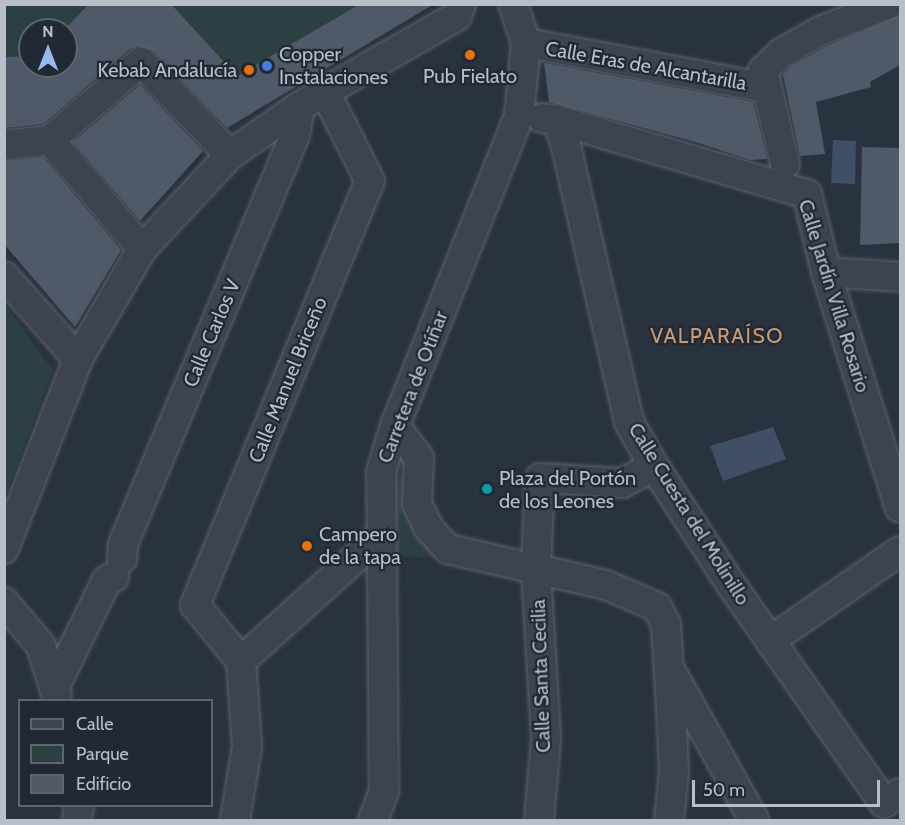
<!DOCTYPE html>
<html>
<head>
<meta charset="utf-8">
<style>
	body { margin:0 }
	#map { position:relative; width:905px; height:825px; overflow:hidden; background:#29323f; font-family:Cabin,sans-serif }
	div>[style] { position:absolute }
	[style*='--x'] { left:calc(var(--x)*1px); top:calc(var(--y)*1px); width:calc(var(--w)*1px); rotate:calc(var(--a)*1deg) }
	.green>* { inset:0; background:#2c3f41 }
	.water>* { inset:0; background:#414f66 }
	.building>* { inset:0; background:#4f5967 }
	.roads { filter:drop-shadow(0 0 2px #5b626c) drop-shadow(0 0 2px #5b626c) }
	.street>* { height:28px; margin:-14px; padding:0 14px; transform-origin:14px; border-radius:14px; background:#3d444f }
	.dots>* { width:16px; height:16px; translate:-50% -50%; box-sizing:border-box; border:3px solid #212934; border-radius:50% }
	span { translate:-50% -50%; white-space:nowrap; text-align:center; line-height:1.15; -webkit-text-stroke:4.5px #212934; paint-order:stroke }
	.poi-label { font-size:20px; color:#b9bfc9 }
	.left { translate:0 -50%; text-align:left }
	.right { translate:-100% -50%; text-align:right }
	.street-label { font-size:20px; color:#b9bfc9 }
	.neighbourhood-label { font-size:21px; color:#cb9a73; letter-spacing:1.5px }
	.frame { position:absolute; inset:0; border:6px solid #b9bfc9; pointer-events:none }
	.legend { position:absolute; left:18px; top:699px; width:195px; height:108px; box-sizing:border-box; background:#212934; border:2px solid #5e6570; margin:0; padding:8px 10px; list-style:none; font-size:18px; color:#b9bfc9 }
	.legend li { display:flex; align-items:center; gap:12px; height:30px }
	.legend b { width:30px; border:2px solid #5e6570 }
	.north { position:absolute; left:18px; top:18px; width:60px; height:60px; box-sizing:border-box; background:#212934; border:2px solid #5e6570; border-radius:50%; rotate:0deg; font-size:16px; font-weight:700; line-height:24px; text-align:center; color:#b9bfc9 }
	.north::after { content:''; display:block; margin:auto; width:21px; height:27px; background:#9ab9ee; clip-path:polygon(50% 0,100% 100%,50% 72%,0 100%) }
	.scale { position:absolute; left:692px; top:780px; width:188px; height:27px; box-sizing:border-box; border:3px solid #b9bfc9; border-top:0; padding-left:8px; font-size:18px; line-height:21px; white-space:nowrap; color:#b9bfc9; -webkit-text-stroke:4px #212934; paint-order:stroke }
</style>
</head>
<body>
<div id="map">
	<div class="green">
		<i style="clip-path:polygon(5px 5px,89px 5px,64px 30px,30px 30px,30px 56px,5px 57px)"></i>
		<i style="clip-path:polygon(171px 5px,360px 5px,237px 77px)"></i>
		<i style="clip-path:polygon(5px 304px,53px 370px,5px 497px,4px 304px)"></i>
		<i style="clip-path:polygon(395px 473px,403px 474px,406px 508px,448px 559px,399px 556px,395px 528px)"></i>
	</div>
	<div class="water">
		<i style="clip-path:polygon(833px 140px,856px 141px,855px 184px,831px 183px)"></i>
		<i style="clip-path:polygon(773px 427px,786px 459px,723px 481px,710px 446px)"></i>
	</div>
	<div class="building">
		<i style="clip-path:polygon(89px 4px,171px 4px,237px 76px,360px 4px,434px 4px,227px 128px,153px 51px,138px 46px,130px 49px,43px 124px,4px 128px,4px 57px,30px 56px,30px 66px,66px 66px,64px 30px)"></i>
		<i style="clip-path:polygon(900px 15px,900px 65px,870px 82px,871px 87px,816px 102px,825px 154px,800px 156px,783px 75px,791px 66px,827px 46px)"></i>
		<i style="clip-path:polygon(544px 63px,753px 102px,767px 159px,750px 160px,699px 143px,549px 102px)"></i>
		<i style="clip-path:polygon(140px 85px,203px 151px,140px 221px,73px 142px)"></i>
		<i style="clip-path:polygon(862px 147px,900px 148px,900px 243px,860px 245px)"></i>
		<i style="clip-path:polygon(43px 157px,121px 250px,75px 327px,4px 244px,4px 161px)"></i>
	</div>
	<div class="roads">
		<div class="street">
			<i style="--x:526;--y:43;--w:245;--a:10.6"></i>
			<i style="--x:542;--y:118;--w:15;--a:8"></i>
			<i style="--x:557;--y:120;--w:261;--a:16.5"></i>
			<i style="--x:807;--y:194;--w:80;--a:76.3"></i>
			<i style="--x:826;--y:272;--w:247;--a:72.6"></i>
			<i style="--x:557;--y:120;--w:28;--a:71"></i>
			<i style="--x:566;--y:146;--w:283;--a:77.1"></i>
			<i style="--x:629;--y:422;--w:51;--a:60.4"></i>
			<i style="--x:654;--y:466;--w:140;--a:57"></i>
			<i style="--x:730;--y:583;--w:269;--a:55"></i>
			<i style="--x:884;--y:803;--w:19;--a:-32"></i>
			<i style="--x:50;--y:140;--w:143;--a:49.8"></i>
			<i style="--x:4;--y:145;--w:46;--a:-6.2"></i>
			<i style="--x:50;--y:140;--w:120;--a:-40.6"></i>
			<i style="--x:141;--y:62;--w:129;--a:46.3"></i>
			<i style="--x:785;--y:164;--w:96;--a:-103.3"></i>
			<i style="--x:763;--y:71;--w:25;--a:-45"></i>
			<i style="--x:781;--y:53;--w:45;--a:-29.4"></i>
			<i style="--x:820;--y:31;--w:74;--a:-21.4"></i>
			<i style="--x:826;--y:272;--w:74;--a:3.9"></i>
			<i style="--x:4;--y:276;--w:111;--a:48.3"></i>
			<i style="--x:395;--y:426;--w:40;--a:53"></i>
			<i style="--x:419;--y:458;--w:46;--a:92.5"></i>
			<i style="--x:417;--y:504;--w:25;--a:64"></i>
			<i style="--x:428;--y:527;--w:30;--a:48"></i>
			<i style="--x:448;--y:549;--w:162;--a:12.8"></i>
			<i style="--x:606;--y:585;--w:56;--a:23.3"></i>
			<i style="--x:657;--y:607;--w:20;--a:63"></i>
			<i style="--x:666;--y:625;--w:82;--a:86.5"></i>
			<i style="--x:671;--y:707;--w:65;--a:87.4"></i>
			<i style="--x:674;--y:772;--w:48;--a:95.9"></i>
			<i style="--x:4;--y:549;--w:204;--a:-68.7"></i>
			<i style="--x:78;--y:359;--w:127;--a:-59.8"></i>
			<i style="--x:142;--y:249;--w:129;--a:-46.9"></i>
			<i style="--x:230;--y:155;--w:85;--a:-35"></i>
			<i style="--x:300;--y:106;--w:181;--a:-29.8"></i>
			<i style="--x:457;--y:16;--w:13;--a:-72"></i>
			<i style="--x:122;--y:559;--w:15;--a:-86"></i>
			<i style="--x:123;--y:544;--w:444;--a:-67.2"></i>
			<i style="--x:295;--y:135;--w:29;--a:-80"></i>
			<i style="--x:4;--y:602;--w:57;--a:49.9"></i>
			<i style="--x:41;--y:646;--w:52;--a:72.3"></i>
			<i style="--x:770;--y:641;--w:158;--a:-34.7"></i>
			<i style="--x:241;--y:661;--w:188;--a:-42"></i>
			<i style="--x:672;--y:673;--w:168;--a:60.8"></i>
			<i style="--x:54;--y:688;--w:120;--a:-63.9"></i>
			<i style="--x:107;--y:580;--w:8;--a:-23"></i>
			<i style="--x:77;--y:820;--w:14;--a:-82"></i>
			<i style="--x:235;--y:820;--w:74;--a:-80.7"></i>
			<i style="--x:247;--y:747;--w:86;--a:-94"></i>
			<i style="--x:241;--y:661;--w:72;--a:-129.4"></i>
			<i style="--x:195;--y:605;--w:459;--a:-67.6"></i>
			<i style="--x:370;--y:181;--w:100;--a:-116.8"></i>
			<i style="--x:373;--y:820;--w:31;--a:-69"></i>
			<i style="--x:384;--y:791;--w:319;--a:-90.5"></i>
			<i style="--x:381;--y:472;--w:48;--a:-73.1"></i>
			<i style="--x:395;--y:426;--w:334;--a:-68.2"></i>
			<i style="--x:519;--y:116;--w:73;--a:-84.5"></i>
			<i style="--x:526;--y:43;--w:41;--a:-108.4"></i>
			<i style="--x:539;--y:820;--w:82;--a:-85.1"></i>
			<i style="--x:546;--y:738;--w:170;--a:-93.4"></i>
			<i style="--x:536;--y:568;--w:90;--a:-87.5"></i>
			<i style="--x:540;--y:478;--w:83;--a:3.4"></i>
			<i style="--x:623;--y:483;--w:35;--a:-29"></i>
		</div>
	</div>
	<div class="dots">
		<i style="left:470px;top:55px;background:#e8710a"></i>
		<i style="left:267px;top:66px;background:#3f7fe0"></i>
		<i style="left:249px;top:70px;background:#e8710a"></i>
		<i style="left:487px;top:489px;background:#0f9aa8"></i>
		<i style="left:307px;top:546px;background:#e8710a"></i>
	</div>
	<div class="poi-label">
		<span class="left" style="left:279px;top:66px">Copper<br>Instalaciones</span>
		<span class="right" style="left:237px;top:70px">Kebab Andalucía</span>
		<span style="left:470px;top:76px">Pub Fielato</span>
		<span class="left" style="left:499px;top:490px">Plaza del Portón<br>de los Leones</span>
		<span class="left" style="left:319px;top:546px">Campero<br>de la tapa</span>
	</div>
	<div class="street-label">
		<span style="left:646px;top:66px;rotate:10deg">Calle Eras de Alcantarilla</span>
		<span style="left:834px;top:296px;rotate:73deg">Calle Jardín Villa Rosario</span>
		<span style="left:212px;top:333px;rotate:-67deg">Calle Carlos V</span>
		<span style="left:288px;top:380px;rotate:-68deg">Calle Manuel Briceño</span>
		<span style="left:413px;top:387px;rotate:-69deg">Carretera de Otíñar</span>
		<span style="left:689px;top:514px;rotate:58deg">Calle Cuesta del Molinillo</span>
		<span style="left:541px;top:676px;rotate:-92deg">Calle Santa Cecilia</span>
	</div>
	<div class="neighbourhood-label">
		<span style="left:717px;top:336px">VALPARAÍSO</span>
	</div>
	<div class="frame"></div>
	<ul class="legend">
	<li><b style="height:8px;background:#3d444f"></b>Calle</li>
	<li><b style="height:16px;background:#2c3f41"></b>Parque</li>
	<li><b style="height:16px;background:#4f5967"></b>Edificio</li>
	</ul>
	<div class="north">N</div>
	<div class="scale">50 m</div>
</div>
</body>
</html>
